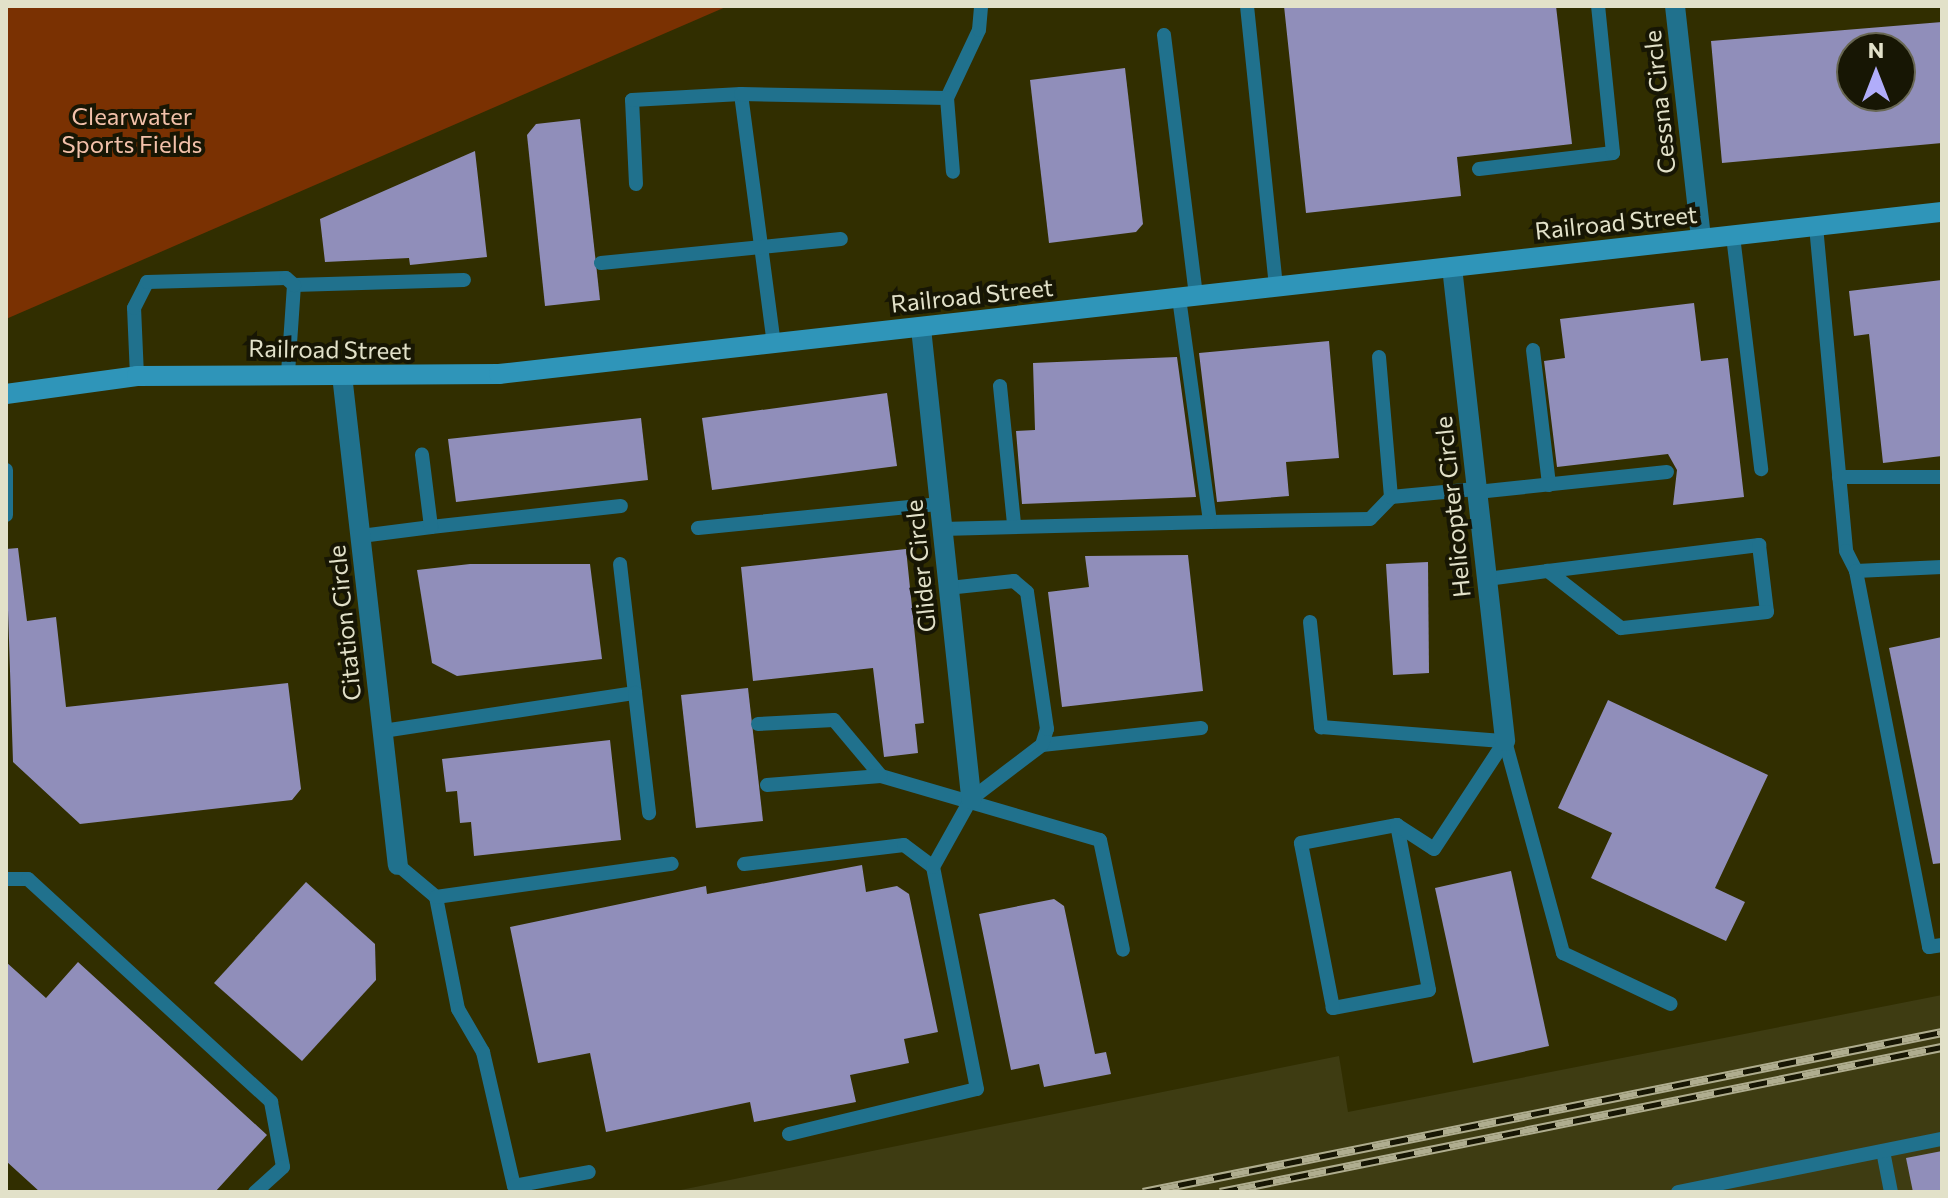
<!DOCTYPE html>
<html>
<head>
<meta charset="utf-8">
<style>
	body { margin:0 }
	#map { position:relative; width:1948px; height:1198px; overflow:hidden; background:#312e00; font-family:Commissioner,sans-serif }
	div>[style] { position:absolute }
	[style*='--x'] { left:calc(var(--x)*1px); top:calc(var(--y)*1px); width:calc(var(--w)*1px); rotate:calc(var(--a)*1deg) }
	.built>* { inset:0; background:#3e3c12 }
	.green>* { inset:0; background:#7a3102 }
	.building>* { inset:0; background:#908eba }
	.lane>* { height:14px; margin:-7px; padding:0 7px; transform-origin:7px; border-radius:7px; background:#20718d }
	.street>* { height:20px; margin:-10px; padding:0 10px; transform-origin:10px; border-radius:10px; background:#20718d }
	.secondary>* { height:20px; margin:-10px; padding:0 10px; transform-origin:10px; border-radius:10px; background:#2f95b9 }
	.rail>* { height:9px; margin-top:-4.5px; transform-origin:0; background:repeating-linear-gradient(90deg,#171604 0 18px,#afad8f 0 36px); box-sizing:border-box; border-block:2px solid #afad8f }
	span { translate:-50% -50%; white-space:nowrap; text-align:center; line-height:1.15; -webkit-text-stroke:8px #171604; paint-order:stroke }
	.street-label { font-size:24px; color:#e2e1c9 }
	.park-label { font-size:24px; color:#f2c1aa }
	.frame { position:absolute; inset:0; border:8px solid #e2e1c9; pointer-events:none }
	.north { position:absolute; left:1836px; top:32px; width:80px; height:80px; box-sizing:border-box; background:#171604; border:2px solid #686753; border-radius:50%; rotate:0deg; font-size:22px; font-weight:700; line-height:32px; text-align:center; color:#e2e1c9 }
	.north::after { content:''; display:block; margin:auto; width:28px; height:36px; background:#b1adfa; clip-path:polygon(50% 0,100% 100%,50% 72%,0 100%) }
</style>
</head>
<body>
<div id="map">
	<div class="built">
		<i style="clip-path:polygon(1942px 995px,1942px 1192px,671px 1192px,1339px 1056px,1348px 1112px)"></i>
	</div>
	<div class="green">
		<i style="clip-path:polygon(6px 6px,728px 6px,6px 319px)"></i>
	</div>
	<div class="building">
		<i style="clip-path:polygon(1284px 6px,1556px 6px,1572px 144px,1457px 157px,1461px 196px,1306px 213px)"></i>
		<i style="clip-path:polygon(evenodd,1942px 22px,1942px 143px,1722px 163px,1711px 41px,1942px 22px,1852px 48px,1900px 48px,1900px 96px,1852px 96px,1852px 48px)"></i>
		<i style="clip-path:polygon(1125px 68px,1143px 224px,1136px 232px,1049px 243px,1030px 80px)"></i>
		<i style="clip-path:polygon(580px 119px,600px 300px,545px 306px,527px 135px,536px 124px)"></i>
		<i style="clip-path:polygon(475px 151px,487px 257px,410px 265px,409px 258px,325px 262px,320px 219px)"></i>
		<i style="clip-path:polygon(1942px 280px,1942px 456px,1883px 463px,1869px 334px,1854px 336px,1849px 291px)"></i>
		<i style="clip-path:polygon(1694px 303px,1701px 361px,1728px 358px,1744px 497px,1673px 505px,1677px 470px,1668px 454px,1557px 467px,1544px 361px,1565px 358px,1560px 319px)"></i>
		<i style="clip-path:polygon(1329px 341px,1339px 458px,1286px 462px,1289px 496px,1217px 502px,1199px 353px)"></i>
		<i style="clip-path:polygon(1177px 357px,1196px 497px,1022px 504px,1016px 431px,1035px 430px,1033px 363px)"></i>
		<i style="clip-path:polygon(887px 393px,897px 466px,712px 490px,702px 418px)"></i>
		<i style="clip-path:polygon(641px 418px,648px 480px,456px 502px,448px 439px)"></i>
		<i style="clip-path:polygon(18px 548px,27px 621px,56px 617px,66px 707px,288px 683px,301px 789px,292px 800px,80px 824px,13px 762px,6px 549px)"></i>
		<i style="clip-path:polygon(906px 549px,924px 723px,915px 724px,918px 753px,884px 757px,873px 668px,753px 681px,741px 567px)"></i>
		<i style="clip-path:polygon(1188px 555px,1203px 691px,1062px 707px,1048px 592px,1089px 587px,1085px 556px)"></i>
		<i style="clip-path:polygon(1428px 562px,1429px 673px,1393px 675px,1386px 564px)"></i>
		<i style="clip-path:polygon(470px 564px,590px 564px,602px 659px,457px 676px,432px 663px,417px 570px)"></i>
		<i style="clip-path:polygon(1942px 637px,1942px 863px,1933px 864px,1889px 648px)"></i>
		<i style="clip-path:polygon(748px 688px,763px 821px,696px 828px,681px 695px)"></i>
		<i style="clip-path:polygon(1608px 700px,1768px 775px,1715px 888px,1745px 902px,1726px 941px,1591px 878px,1612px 833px,1558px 808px)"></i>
		<i style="clip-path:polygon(610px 740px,621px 840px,474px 856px,471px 822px,460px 823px,457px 791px,446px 792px,442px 759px)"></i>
		<i style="clip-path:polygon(862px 865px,866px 892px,897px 886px,909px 894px,938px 1032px,904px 1039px,909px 1063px,850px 1075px,856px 1102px,754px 1122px,750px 1102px,606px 1132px,590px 1053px,538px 1063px,510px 927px,706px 886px,707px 894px)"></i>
		<i style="clip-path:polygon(1511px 871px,1549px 1046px,1473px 1063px,1435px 888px)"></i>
		<i style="clip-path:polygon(306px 882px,375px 944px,376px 980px,302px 1061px,214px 983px)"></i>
		<i style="clip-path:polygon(1054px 899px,1064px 906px,1095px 1054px,1106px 1052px,1111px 1074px,1044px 1087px,1039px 1064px,1011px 1070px,979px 914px)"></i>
		<i style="clip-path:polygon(6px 962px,46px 998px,78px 962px,267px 1135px,215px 1192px,40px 1192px,6px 1161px)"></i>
		<i style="clip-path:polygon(1942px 1151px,1942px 1192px,1913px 1192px,1906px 1158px)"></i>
	</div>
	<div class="lane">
		<i style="--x:1247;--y:6;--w:282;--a:84.1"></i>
		<i style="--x:1164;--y:35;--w:263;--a:83"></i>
		<i style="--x:741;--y:94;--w:252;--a:82.5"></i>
		<i style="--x:947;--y:98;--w:75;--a:-64.8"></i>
		<i style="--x:979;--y:30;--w:24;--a:-85"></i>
		<i style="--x:1479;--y:169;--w:135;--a:-6.8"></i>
		<i style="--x:1613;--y:153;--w:148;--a:-95.8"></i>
		<i style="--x:636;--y:184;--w:84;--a:-92.7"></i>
		<i style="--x:632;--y:100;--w:109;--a:-3.2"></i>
		<i style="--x:741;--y:94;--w:206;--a:1.1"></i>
		<i style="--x:947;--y:98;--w:74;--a:85.4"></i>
		<i style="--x:1816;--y:226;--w:326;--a:84.7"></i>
		<i style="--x:1846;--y:551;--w:22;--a:63"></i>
		<i style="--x:1733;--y:236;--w:235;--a:83.1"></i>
		<i style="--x:601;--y:263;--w:241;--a:-5.7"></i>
		<i style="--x:1179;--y:298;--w:226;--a:82.1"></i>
		<i style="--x:1210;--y:522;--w:160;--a:-1.1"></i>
		<i style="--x:1370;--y:519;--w:30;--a:-46"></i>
		<i style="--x:1533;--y:350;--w:136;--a:83.2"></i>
		<i style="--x:1379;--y:357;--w:141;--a:85.1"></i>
		<i style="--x:1391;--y:497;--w:85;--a:-5.4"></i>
		<i style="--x:288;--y:373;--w:88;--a:-86.1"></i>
		<i style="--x:294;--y:285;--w:170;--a:-1.7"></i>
		<i style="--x:137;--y:376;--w:68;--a:-92.5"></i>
		<i style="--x:134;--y:308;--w:29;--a:-63"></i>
		<i style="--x:147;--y:282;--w:139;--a:-1.6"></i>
		<i style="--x:286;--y:278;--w:11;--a:41"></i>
		<i style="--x:1000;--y:386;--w:140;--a:84.2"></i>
		<i style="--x:6;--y:470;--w:45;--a:90"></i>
		<i style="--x:1839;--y:477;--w:103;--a:0"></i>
		<i style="--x:1477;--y:492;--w:191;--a:-6"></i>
		<i style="--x:431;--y:527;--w:191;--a:-6.3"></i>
		<i style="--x:698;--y:528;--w:243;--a:-5.7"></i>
		<i style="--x:942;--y:529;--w:268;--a:-1.5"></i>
		<i style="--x:361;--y:536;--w:71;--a:-7.3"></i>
		<i style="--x:431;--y:527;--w:73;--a:-97.1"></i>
		<i style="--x:620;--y:564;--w:130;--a:83.4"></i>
		<i style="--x:1942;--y:567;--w:86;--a:177.3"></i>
		<i style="--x:1856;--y:571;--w:383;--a:79"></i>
		<i style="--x:1929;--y:947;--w:13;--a:-9"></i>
		<i style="--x:1487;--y:579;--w:62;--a:-7.5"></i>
		<i style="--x:1548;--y:571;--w:213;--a:-7"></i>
		<i style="--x:1759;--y:545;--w:67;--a:83.2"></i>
		<i style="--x:1767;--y:612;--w:147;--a:173.7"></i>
		<i style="--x:1621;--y:628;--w:93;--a:-142"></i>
		<i style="--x:1310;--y:622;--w:106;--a:84"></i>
		<i style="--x:1321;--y:727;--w:185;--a:4.4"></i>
		<i style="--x:758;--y:724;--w:76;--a:-3"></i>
		<i style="--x:834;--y:720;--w:73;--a:50"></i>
		<i style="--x:881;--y:776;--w:228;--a:16.3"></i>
		<i style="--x:1100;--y:840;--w:112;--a:78.2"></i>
		<i style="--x:383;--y:731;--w:255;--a:-8.6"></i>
		<i style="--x:635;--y:693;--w:121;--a:83.3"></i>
		<i style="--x:1505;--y:741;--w:220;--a:74.7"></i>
		<i style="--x:1563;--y:953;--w:119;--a:25.3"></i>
		<i style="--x:1042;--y:745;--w:160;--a:-6.1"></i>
		<i style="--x:767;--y:785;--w:114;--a:-4.5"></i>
		<i style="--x:1397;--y:825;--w:168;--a:79"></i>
		<i style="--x:1429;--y:990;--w:98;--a:169.4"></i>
		<i style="--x:1333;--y:1008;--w:168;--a:-101"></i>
		<i style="--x:1301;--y:843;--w:98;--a:-10.6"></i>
		<i style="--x:1397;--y:825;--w:44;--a:33"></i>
		<i style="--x:1434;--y:849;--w:129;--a:-56.7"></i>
		<i style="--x:744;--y:864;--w:161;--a:-6.8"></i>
		<i style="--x:904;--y:845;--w:36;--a:37"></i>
		<i style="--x:398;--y:865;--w:50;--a:40.1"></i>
		<i style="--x:436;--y:897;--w:114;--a:78.9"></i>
		<i style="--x:458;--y:1009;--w:50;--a:59.8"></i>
		<i style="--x:483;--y:1052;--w:138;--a:77"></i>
		<i style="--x:514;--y:1186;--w:76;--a:-10.6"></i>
		<i style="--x:6;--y:879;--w:22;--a:0"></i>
		<i style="--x:28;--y:879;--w:330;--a:42.5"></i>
		<i style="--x:271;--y:1102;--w:66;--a:79.5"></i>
		<i style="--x:283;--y:1167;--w:38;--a:138"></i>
		<i style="--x:436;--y:897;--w:238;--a:-8"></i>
		<i style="--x:789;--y:1134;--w:193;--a:-13.5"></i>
		<i style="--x:977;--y:1089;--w:226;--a:-101.2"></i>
		<i style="--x:933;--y:867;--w:78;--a:-60.8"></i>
		<i style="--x:971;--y:799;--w:89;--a:-37.3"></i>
		<i style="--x:1042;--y:745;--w:17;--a:-73"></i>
		<i style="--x:1047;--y:729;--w:138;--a:-98.3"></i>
		<i style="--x:1027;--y:592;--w:17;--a:-140"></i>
		<i style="--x:1014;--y:581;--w:65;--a:173.9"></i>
		<i style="--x:1883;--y:1151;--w:42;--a:79"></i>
		<i style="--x:1678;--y:1192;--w:269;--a:-11.4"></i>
	</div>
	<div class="street">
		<i style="--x:1675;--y:6;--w:234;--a:83.6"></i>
		<i style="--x:1452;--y:267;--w:477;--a:83.6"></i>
		<i style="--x:921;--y:328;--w:474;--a:83.9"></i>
		<i style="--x:342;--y:375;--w:493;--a:83.5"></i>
	</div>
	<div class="secondary">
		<i style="--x:6;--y:394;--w:132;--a:-7.8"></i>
		<i style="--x:137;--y:376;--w:362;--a:-0.3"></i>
		<i style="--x:499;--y:374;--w:1452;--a:-6.41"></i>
	</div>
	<div class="rail">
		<i style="--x:1143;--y:1192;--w:815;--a:-11.32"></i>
		<i style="--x:1220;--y:1192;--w:736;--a:-11.36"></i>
	</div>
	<div class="street-label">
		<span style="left:1659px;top:102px;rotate:-96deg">Cessna Circle</span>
		<span style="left:1616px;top:222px;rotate:-6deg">Railroad Street</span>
		<span style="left:972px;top:295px;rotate:-6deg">Railroad Street</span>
		<span style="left:330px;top:349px;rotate:1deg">Railroad Street</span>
		<span style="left:1452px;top:507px;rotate:-96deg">Helicopter Circle</span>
		<span style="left:920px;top:566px;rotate:-96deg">Glider Circle</span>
		<span style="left:344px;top:623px;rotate:-96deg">Citation Circle</span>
	</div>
	<div class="park-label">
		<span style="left:132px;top:130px">Clearwater<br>Sports Fields</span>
	</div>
	<div class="frame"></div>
	<div class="north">N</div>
</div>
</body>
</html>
